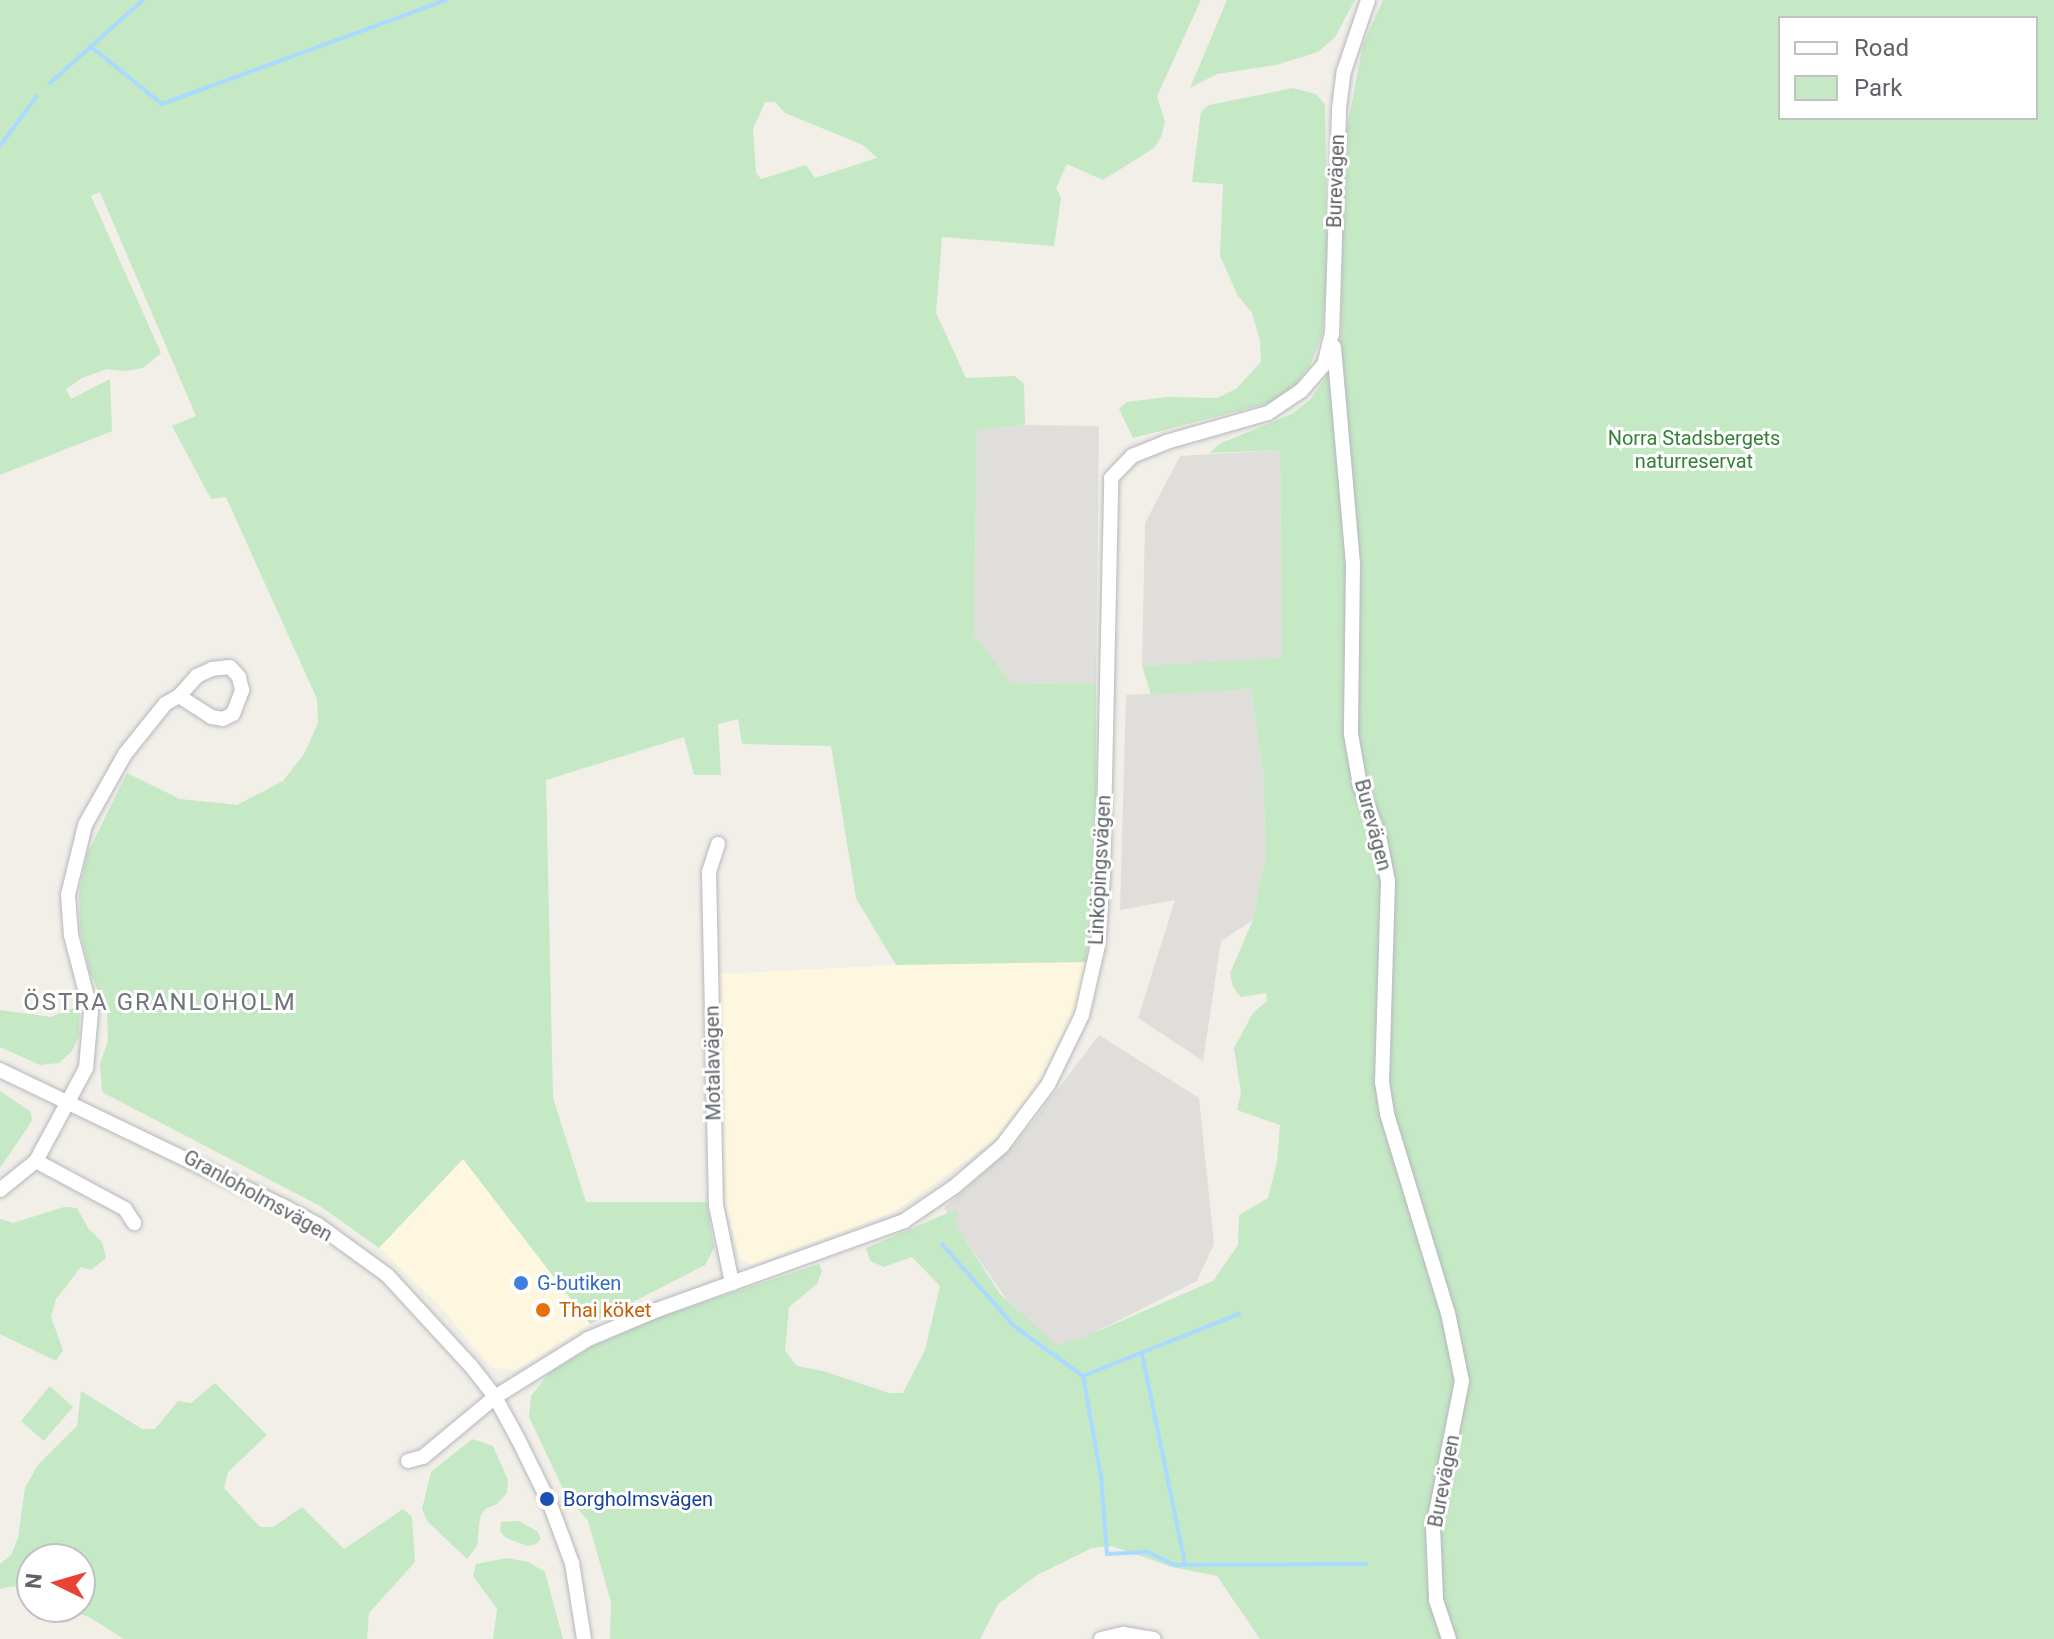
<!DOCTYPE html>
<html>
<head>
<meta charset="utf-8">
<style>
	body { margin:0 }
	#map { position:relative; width:2054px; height:1639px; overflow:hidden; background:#f1efe8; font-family:Roboto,sans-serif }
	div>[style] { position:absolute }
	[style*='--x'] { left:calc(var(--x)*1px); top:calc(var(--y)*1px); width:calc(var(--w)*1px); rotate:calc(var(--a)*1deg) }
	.commercial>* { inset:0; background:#fef7e0 }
	.industrial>* { inset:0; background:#e0deda }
	.green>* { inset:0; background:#c5e8c5 }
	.stream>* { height:4px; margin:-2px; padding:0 2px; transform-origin:2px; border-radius:2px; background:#aadaff }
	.roads { filter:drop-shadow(0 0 2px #b5b8bc) drop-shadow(0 0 2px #b5b8bc) }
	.minor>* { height:14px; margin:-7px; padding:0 7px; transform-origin:7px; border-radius:7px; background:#fff }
	.dots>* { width:22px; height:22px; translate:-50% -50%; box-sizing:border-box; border:4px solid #fff; border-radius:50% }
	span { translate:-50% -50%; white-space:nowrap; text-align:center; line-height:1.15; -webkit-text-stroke:6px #fff; paint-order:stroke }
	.street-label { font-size:20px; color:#5f6368 }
	.park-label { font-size:20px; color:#348238 }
	.shop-label { font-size:20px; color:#366cbe }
	.left { translate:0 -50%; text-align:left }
	.food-label { font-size:20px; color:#c56008 }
	.transit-label { font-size:20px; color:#164399 }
	.quarter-label { font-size:24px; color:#70757a; letter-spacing:2px }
	.legend { position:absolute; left:1778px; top:16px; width:260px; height:104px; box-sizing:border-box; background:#fff; border:2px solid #bfc1c3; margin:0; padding:10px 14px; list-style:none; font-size:24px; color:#5f6368 }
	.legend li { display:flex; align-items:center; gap:16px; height:40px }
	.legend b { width:40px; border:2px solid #bfc1c3 }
	.north { position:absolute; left:16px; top:1543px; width:80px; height:80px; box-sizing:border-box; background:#fff; border:2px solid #bfc1c3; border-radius:50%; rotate:275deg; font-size:22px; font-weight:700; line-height:32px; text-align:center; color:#5f6368 }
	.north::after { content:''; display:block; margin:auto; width:28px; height:36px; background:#ea4335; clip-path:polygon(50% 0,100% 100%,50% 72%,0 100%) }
</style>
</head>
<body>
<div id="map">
	<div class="commercial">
		<i style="clip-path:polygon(1086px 962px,1074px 1015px,1040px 1083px,997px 1138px,896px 1211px,753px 1265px,740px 1259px,725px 1205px,717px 974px,896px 965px)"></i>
		<i style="clip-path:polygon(462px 1158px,590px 1324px,514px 1371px,491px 1367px,439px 1305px,379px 1248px)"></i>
	</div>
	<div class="industrial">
		<i style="clip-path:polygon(1025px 425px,1099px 426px,1096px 683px,1012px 684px,974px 634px,977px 430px)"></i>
		<i style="clip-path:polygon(1280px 450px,1282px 659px,1142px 666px,1145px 523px,1180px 456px)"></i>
		<i style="clip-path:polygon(1251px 689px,1263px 771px,1266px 854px,1253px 920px,1221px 941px,1203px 1061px,1138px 1018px,1175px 900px,1120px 910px,1126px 695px)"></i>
		<i style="clip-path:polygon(1099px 1035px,1199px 1098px,1214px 1244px,1197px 1281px,1058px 1351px,1019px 1318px,944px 1208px,1015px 1145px)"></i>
	</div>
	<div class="green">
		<i style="clip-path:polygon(evenodd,0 0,1201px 0,1157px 96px,1165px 122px,1161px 137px,1154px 148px,1103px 180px,1067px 164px,1056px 188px,1061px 198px,1054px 246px,942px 237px,936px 313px,966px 378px,1015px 376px,1024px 384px,1025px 425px,977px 430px,974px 634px,1012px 684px,1096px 683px,1096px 873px,1086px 962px,896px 965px,856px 898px,831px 746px,742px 744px,738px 719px,718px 724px,721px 775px,694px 775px,684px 737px,546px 780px,553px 1098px,586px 1202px,707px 1202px,714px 1248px,705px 1265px,590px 1324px,463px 1159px,379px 1248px,320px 1206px,102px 1092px,100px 1064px,108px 1041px,107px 1010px,90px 973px,80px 930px,79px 893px,87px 854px,127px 773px,180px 799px,237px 805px,283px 781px,304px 754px,318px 723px,317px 699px,226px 497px,211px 499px,172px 426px,196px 416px,100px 192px,91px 196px,161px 353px,143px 368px,125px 371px,107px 369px,82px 378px,66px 389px,71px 399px,110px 379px,112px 431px,0 475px,0 0,765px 102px,775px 102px,785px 113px,863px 145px,877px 158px,815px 178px,806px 165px,761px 179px,756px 173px,753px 129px,765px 102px)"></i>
		<i style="clip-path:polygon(1227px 0,1355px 0,1335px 37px,1318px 52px,1276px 65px,1217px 74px,1190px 88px)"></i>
		<i style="clip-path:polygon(evenodd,1383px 0,2054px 0,2054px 1639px,1260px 1639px,1217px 1576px,1172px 1567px,1112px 1546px,1092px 1548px,1037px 1575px,998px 1604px,980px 1639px,610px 1639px,611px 1602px,588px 1521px,565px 1493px,529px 1417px,531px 1396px,549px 1373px,591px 1347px,657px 1318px,819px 1264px,822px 1271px,817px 1284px,789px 1307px,785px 1351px,797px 1366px,823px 1371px,889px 1393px,903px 1393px,925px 1350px,940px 1286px,912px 1257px,884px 1267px,870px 1261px,866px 1248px,957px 1209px,956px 1225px,1000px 1294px,1056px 1345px,1082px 1338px,1213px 1281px,1238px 1245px,1239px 1215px,1268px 1198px,1277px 1162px,1280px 1125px,1237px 1110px,1241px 1093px,1234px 1048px,1253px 1013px,1267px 1001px,1266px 993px,1241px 997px,1233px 987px,1230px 973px,1253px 920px,1266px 854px,1263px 771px,1251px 689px,1151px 695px,1142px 666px,1282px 658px,1280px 450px,1209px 453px,1221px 443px,1292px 414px,1310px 400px,1327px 376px,1341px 336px,1343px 148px,1363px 45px,1383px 0,1780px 18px,2036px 18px,2036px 118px,1780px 118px,1780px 18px)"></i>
		<i style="clip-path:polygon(1293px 88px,1316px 94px,1325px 104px,1328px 269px,1322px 335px,1310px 366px,1294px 387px,1270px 403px,1133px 438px,1119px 409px,1127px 402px,1167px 397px,1217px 398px,1236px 389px,1261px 362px,1260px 341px,1252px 313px,1238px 296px,1220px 256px,1223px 184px,1192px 182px,1201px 112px,1209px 105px)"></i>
		<i style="clip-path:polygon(80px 1005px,79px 1036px,72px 1051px,59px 1063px,40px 1065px,0 1047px,0 1010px,51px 1017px)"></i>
		<i style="clip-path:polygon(0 1091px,31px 1112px,32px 1121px,0 1168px)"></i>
		<i style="clip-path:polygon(64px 1207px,77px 1208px,88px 1228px,102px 1242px,106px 1258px,91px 1270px,81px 1267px,56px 1299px,51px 1317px,63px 1350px,56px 1361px,0 1334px,0 1219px,13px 1223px)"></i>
		<i style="clip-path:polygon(215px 1383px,267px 1435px,228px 1472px,224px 1488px,260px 1527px,273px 1527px,302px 1507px,344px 1549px,403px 1509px,412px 1517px,415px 1562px,369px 1613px,367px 1639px,124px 1639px,89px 1617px,58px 1607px,80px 1607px,80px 1559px,32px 1559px,32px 1595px,14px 1586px,0 1589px,0 1564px,11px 1555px,18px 1538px,25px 1488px,38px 1465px,77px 1426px,81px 1391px,142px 1429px,155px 1429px,178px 1401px,191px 1403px)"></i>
		<i style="clip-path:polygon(50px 1386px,73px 1407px,44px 1441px,21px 1421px)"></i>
		<i style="clip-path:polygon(472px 1439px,493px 1446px,508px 1480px,507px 1493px,497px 1504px,485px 1509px,480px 1517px,477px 1546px,467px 1559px,427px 1521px,422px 1509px,431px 1472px)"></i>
		<i style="clip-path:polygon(519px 1521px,537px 1531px,541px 1539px,536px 1544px,528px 1546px,506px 1538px,500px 1531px,501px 1522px)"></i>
		<i style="clip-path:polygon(507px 1558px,528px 1562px,545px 1572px,563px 1639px,493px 1639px,497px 1609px,473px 1576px,476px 1564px)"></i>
	</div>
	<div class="stream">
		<i style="--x:90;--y:46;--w:92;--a:38.9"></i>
		<i style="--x:162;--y:104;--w:302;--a:-20.1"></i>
		<i style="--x:50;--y:83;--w:125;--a:-41.7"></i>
		<i style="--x:0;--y:146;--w:62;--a:-53.5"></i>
		<i style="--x:942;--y:1244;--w:109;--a:48.7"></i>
		<i style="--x:1014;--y:1326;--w:85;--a:35.9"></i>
		<i style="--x:1083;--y:1376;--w:168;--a:-21.7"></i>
		<i style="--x:1142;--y:1354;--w:214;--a:78.4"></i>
		<i style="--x:1083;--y:1376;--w:103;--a:79.9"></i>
		<i style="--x:1101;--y:1477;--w:77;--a:85.5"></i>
		<i style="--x:1107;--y:1554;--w:40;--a:-2.9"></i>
		<i style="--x:1147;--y:1552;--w:31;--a:25"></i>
		<i style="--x:1175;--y:1565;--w:191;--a:-0.3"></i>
	</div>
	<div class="roads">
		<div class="minor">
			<i style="--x:1334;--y:347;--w:218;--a:85"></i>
			<i style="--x:1353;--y:564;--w:170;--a:90.7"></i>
			<i style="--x:1351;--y:734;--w:52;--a:80"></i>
			<i style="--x:1360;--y:785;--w:54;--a:69.6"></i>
			<i style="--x:1379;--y:836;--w:46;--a:78.7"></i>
			<i style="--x:1388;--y:881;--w:201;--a:91.7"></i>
			<i style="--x:1382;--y:1082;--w:32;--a:81"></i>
			<i style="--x:1387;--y:1114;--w:208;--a:73"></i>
			<i style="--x:1448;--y:1313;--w:69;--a:78.4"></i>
			<i style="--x:1462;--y:1381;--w:149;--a:101.2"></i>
			<i style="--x:1433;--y:1527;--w:73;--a:87.6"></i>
			<i style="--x:1436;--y:1600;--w:41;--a:71.6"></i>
			<i style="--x:718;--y:844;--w:29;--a:108"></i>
			<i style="--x:709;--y:872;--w:333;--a:88.8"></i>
			<i style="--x:716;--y:1205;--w:80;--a:78.4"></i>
			<i style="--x:0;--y:1070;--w:312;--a:25.7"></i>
			<i style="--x:281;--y:1205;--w:42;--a:28.4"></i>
			<i style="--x:318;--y:1225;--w:85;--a:35.9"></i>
			<i style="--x:387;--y:1275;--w:124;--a:47.3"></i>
			<i style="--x:471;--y:1366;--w:39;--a:52"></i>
			<i style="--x:495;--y:1397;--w:48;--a:61.3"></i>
			<i style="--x:518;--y:1439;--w:72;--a:63.8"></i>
			<i style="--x:550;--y:1504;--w:63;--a:69.6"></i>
			<i style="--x:572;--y:1563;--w:77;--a:81"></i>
			<i style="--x:36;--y:1161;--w:101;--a:28.3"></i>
			<i style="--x:125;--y:1209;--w:17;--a:57"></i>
			<i style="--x:0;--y:1190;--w:46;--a:-38.9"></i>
			<i style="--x:36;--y:1161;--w:106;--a:-61.7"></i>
			<i style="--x:86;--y:1068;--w:56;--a:-84.9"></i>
			<i style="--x:91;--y:1012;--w:80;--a:-104.6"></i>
			<i style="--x:71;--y:935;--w:40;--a:-94.3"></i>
			<i style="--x:68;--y:895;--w:72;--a:-76.3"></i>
			<i style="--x:85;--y:825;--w:81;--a:-60.6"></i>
			<i style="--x:125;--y:754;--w:64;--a:-51.3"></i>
			<i style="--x:165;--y:704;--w:16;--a:-30"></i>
			<i style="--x:179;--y:696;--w:38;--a:33"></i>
			<i style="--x:211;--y:717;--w:12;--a:9"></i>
			<i style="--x:223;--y:719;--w:11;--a:-27"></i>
			<i style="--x:233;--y:714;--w:26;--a:-69"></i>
			<i style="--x:242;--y:690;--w:13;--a:-103"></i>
			<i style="--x:239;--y:677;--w:13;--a:-132"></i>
			<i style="--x:230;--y:667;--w:18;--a:174"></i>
			<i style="--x:212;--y:669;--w:17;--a:155"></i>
			<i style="--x:197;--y:676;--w:27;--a:132"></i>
			<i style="--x:408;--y:1461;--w:16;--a:-15"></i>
			<i style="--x:423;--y:1457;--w:94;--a:-39.8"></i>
			<i style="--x:495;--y:1397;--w:110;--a:-31.9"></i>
			<i style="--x:588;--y:1339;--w:75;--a:-22.8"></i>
			<i style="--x:657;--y:1310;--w:263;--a:-19.8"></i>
			<i style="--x:904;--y:1221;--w:60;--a:-34.2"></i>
			<i style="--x:954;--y:1187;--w:63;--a:-40.5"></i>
			<i style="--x:1002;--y:1146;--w:76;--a:-53"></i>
			<i style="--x:1048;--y:1085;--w:78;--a:-64.1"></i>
			<i style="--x:1082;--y:1015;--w:72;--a:-77.1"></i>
			<i style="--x:1098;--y:945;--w:70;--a:-85.9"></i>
			<i style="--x:1103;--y:875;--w:397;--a:-88.8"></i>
			<i style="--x:1111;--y:478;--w:30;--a:-46"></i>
			<i style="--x:1132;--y:456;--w:37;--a:-22"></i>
			<i style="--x:1166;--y:442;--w:106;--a:-15.9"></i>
			<i style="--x:1268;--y:413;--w:40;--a:-34"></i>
			<i style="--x:1301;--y:391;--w:35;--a:-49"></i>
			<i style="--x:1324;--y:365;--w:32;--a:-76"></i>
			<i style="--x:1332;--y:334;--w:225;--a:-88.2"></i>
			<i style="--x:1339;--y:109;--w:38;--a:-83"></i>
			<i style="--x:1344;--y:71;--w:75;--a:-71.3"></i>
			<i style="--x:1101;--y:1639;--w:23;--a:-13"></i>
			<i style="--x:1123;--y:1634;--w:31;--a:9"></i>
		</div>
	</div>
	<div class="dots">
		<i style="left:521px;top:1283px;background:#3f7fe0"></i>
		<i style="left:543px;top:1310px;background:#e8710a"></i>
		<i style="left:547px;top:1499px;background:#1a4fb4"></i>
	</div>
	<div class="street-label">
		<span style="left:1336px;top:181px;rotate:-88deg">Burevägen</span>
		<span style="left:1373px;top:825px;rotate:75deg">Burevägen</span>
		<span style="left:1100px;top:870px;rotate:-87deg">Linköpingsvägen</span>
		<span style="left:713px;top:1063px;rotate:-91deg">Motalavägen</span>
		<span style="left:258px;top:1196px;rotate:29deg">Granloholmsvägen</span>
		<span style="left:1444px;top:1481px;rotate:-79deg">Burevägen</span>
	</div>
	<div class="park-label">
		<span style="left:1694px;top:450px">Norra Stadsbergets<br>naturreservat</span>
	</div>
	<div class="shop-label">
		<span class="left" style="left:537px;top:1283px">G-butiken</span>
	</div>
	<div class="food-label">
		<span class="left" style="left:559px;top:1310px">Thai köket</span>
	</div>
	<div class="transit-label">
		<span class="left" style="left:563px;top:1499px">Borgholmsvägen</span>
	</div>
	<div class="quarter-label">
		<span style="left:160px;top:1003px">ÖSTRA GRANLOHOLM</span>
	</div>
	<ul class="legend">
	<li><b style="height:10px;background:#fff"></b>Road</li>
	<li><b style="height:22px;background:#c5e8c5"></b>Park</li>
	</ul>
	<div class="north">N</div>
</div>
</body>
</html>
